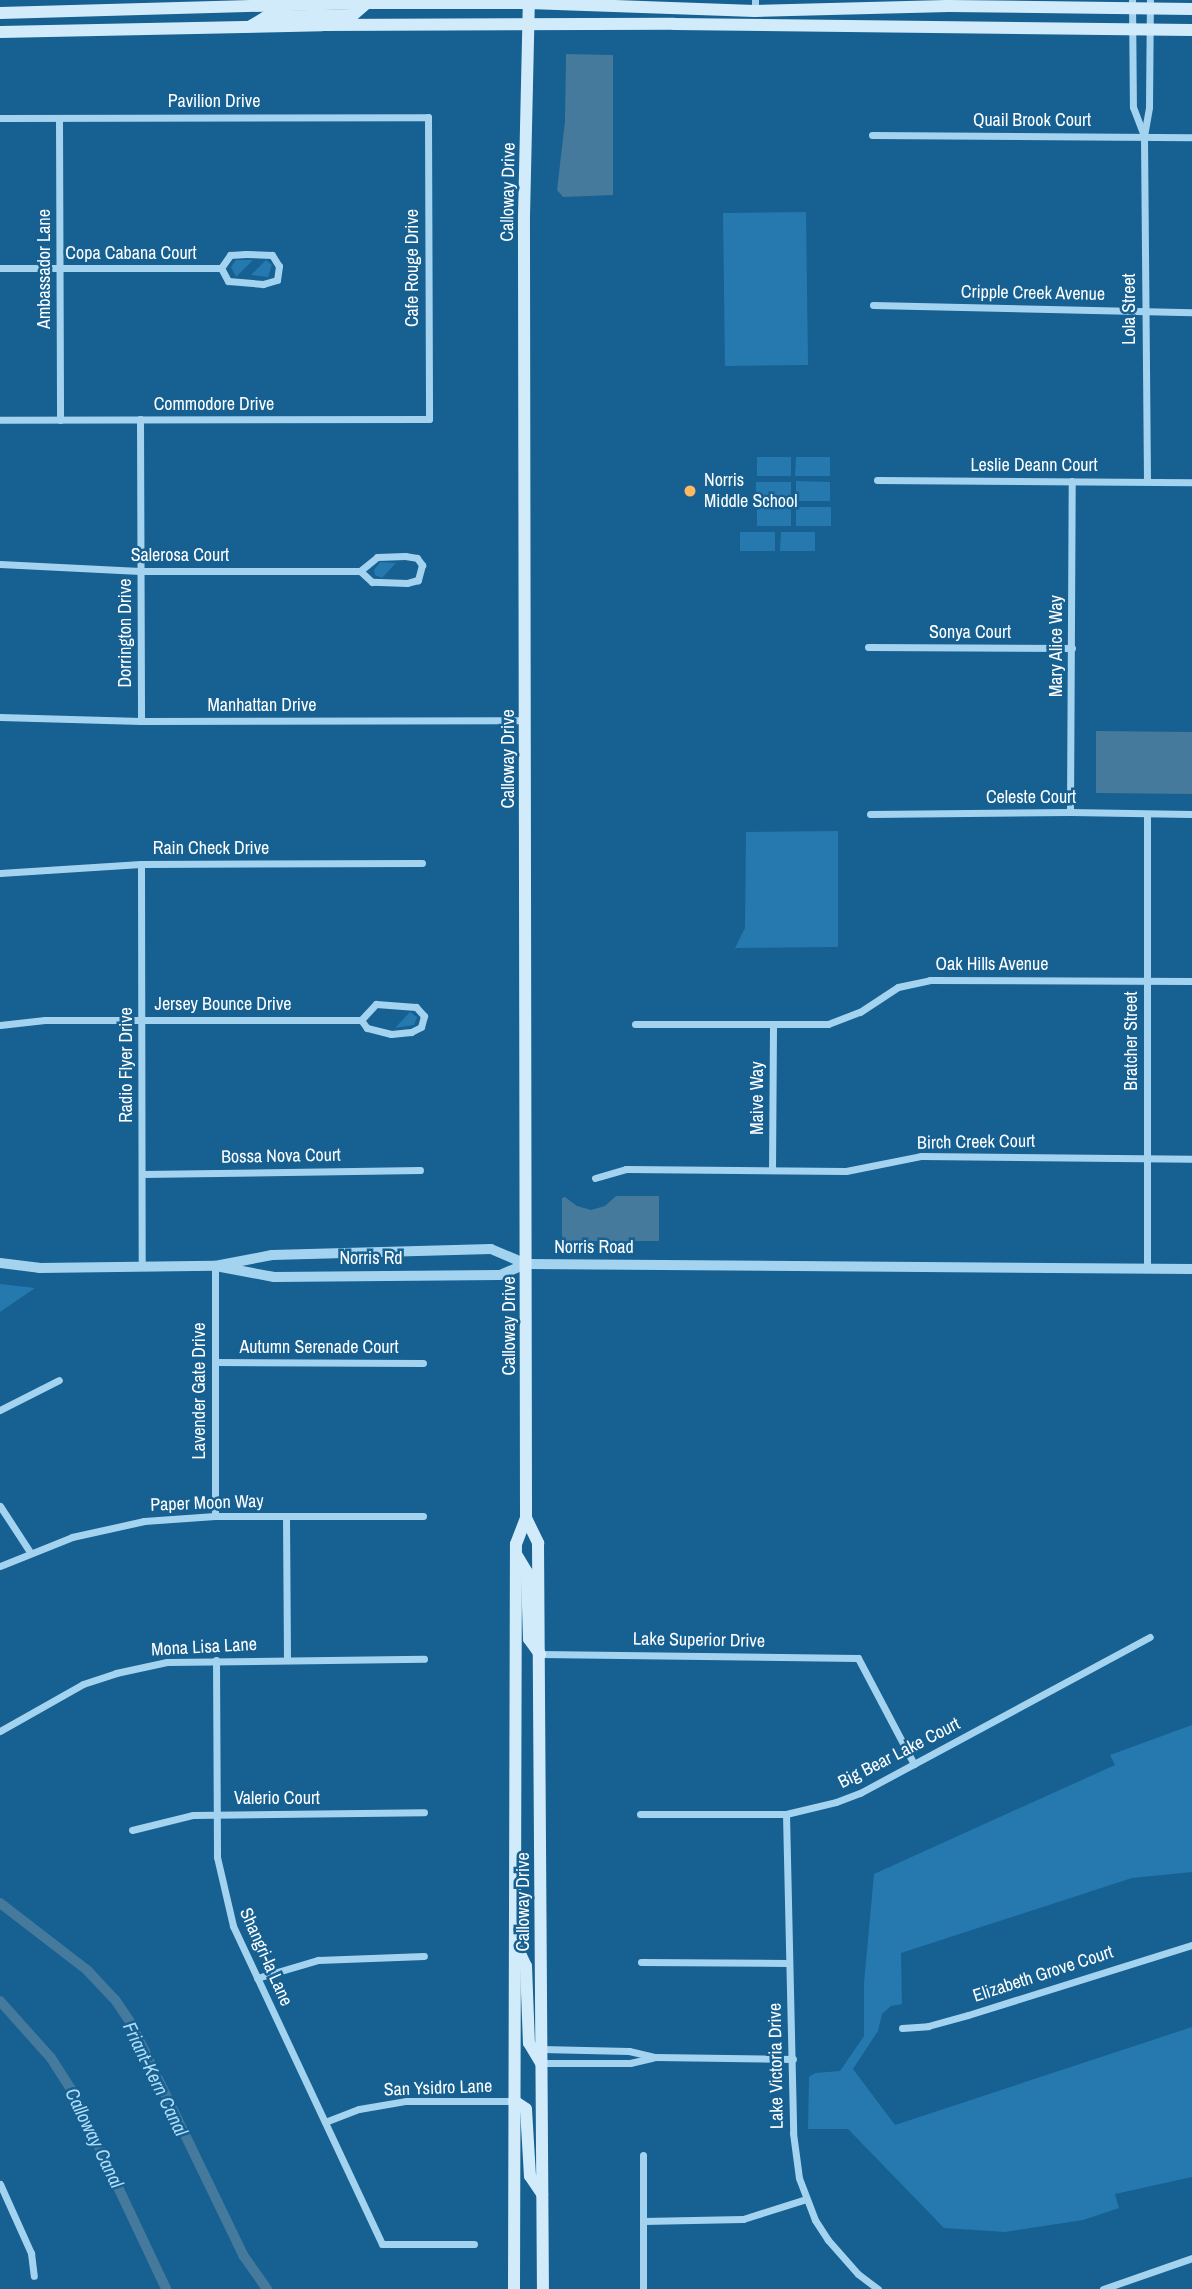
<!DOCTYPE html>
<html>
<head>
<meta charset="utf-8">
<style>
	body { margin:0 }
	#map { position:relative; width:1192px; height:2289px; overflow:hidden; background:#166092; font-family:"Archivo Narrow",sans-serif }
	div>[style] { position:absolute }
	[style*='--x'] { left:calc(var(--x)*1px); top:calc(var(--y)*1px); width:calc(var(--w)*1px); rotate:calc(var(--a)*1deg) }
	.green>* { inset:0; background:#2579ae }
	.water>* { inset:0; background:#457a9d }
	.canal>* { height:10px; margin:-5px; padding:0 5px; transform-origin:5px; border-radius:5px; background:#457a9d }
	.minor>* { height:7px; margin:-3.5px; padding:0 3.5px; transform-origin:3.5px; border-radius:3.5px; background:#a4d3f0 }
	.tertiary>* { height:10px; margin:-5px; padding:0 5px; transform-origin:5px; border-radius:5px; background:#a4d3f0 }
	.secondary>* { height:12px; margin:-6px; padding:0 6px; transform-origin:6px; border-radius:6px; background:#d2ebfb }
	.dots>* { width:19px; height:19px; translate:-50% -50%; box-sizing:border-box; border:4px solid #166092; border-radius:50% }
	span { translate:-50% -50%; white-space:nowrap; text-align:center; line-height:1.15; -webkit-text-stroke:5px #166092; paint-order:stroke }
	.street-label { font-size:18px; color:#fff }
	.poi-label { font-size:18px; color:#fff }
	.left { translate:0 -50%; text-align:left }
	.water-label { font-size:19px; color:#b0dcf7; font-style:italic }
</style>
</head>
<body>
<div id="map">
	<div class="green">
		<i style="clip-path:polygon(806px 212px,808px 365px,725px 366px,723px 213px)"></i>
		<i style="clip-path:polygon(236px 260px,253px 260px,236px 277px,231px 267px)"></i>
		<i style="clip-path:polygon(266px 260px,272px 265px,268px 277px,251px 275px)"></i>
		<i style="clip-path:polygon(757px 457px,791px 457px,791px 476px,757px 476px)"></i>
		<i style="clip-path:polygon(796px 457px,830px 457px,830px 476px,795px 476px)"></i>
		<i style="clip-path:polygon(796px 481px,830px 482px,830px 501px,796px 501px)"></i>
		<i style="clip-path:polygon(756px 482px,791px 482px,791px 501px,756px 501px)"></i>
		<i style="clip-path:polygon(757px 507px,791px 507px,791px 526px,757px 526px)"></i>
		<i style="clip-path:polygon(796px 507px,831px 507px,831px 526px,796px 526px)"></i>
		<i style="clip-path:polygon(740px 532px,775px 532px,775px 551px,740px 551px)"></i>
		<i style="clip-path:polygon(781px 532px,815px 532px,815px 551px,780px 551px)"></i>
		<i style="clip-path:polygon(380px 562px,396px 563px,382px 578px,375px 575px,374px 570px)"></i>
		<i style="clip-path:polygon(838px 831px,838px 947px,735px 948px,745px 928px,746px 832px)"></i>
		<i style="clip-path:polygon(410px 1012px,417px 1017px,414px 1025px,395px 1028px)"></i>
		<i style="clip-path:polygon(0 1284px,35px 1288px,0 1312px)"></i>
		<i style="clip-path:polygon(1192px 1725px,1192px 1872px,1132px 1878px,901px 1953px,902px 2004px,891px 2006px,882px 2014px,878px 2031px,853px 2069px,895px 2125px,1192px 2027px,1192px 2177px,1115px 2194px,1119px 2208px,1083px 2220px,1005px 2232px,944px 2228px,848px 2129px,808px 2129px,809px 2077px,815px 2073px,840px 2071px,864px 2036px,864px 1983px,874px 1874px,1115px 1765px,1110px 1755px)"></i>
	</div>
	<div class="water">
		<i style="clip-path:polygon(566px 54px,613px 55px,613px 195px,563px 197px,557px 190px,565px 121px)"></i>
		<i style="clip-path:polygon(1096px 731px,1192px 732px,1192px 794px,1096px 793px)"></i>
		<i style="clip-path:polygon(616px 1196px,659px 1196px,659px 1241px,566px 1241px,562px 1236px,562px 1198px,565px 1197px,577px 1206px,591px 1210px,605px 1206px)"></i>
	</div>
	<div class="canal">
		<i style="--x:0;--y:1903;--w:110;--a:37.6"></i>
		<i style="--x:87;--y:1970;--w:42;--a:46.9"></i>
		<i style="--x:116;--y:2001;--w:29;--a:56"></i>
		<i style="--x:132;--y:2025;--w:255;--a:64.2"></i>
		<i style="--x:243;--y:2255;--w:42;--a:54.8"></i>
		<i style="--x:0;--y:2001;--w:76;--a:48.2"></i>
		<i style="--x:51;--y:2058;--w:43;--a:57.4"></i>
		<i style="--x:74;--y:2094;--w:216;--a:64.7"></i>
	</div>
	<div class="minor">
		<i style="--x:1132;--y:0;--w:107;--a:89.5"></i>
		<i style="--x:1133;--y:107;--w:31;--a:69"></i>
		<i style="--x:755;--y:11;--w:11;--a:-90"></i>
		<i style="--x:0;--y:118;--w:428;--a:-0.1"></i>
		<i style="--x:428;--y:117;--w:302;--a:89.8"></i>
		<i style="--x:429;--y:419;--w:429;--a:179.9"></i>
		<i style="--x:59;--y:118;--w:302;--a:89.8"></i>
		<i style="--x:872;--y:135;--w:320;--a:0.4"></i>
		<i style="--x:246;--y:254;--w:26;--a:2"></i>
		<i style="--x:272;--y:255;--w:13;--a:58"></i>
		<i style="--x:279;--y:266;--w:14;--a:98"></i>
		<i style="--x:277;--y:280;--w:15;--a:164"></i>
		<i style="--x:263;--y:284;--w:35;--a:-175"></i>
		<i style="--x:228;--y:281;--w:15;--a:-118"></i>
		<i style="--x:221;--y:268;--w:16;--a:-55"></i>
		<i style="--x:230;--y:255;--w:16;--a:-4"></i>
		<i style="--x:0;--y:268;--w:221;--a:0"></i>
		<i style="--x:873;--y:305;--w:319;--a:1.3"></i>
		<i style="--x:140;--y:419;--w:302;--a:89.8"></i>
		<i style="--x:877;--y:480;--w:315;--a:0.4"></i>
		<i style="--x:1147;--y:481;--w:345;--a:-90.5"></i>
		<i style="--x:1144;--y:136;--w:29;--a:-80"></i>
		<i style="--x:1149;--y:107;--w:107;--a:-89.5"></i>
		<i style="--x:0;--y:564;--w:140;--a:2.9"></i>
		<i style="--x:140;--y:571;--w:220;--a:0"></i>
		<i style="--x:360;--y:571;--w:22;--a:-39"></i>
		<i style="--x:377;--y:557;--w:28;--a:-2"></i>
		<i style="--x:405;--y:556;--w:12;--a:9"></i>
		<i style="--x:417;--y:558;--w:9;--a:54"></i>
		<i style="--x:422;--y:565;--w:16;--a:105"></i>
		<i style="--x:418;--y:580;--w:11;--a:165"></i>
		<i style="--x:407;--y:583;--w:35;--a:-178"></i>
		<i style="--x:372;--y:582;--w:16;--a:-137"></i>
		<i style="--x:868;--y:647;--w:204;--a:0.3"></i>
		<i style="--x:0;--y:717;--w:141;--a:1.6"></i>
		<i style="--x:141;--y:721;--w:384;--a:-0.1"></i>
		<i style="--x:1070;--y:812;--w:331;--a:-89.7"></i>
		<i style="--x:870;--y:814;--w:200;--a:-0.6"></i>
		<i style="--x:1070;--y:812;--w:122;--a:0.9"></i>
		<i style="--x:1147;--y:814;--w:455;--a:90"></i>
		<i style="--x:141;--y:864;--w:403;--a:89.9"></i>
		<i style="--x:0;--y:873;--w:141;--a:-3.7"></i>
		<i style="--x:141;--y:864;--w:281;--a:-0.2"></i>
		<i style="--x:376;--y:1004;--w:40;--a:4.3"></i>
		<i style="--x:416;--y:1007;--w:12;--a:48"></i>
		<i style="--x:424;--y:1016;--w:11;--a:105"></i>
		<i style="--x:421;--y:1027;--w:11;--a:153"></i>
		<i style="--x:411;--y:1032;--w:20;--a:174"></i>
		<i style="--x:391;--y:1034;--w:25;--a:-166"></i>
		<i style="--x:367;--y:1028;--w:10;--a:-127"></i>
		<i style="--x:361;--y:1020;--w:22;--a:-47"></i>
		<i style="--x:635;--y:1024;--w:193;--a:0"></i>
		<i style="--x:828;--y:1024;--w:34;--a:-21"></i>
		<i style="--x:860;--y:1012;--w:45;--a:-33.3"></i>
		<i style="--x:898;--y:987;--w:33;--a:-12"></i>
		<i style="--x:930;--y:980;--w:262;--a:0.2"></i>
		<i style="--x:0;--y:1025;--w:45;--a:-6.3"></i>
		<i style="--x:45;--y:1020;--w:316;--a:0"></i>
		<i style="--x:772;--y:1170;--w:145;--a:-89.6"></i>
		<i style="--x:142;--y:1174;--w:278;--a:-0.8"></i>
		<i style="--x:595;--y:1178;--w:32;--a:-16"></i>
		<i style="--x:626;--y:1169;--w:220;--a:0.5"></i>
		<i style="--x:846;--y:1171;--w:76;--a:-11.3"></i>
		<i style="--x:921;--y:1156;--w:271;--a:0.6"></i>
		<i style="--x:215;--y:1266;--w:250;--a:90"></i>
		<i style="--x:215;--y:1362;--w:208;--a:0.3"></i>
		<i style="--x:0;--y:1410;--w:66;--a:-27"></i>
		<i style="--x:0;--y:1506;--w:55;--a:56.9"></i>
		<i style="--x:286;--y:1516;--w:144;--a:89.6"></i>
		<i style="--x:0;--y:1566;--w:78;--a:-21.9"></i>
		<i style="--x:72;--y:1537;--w:74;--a:-12.5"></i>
		<i style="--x:144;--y:1521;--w:71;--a:-4"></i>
		<i style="--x:215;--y:1516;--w:208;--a:0"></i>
		<i style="--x:540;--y:1654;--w:318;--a:0.7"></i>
		<i style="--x:858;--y:1658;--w:120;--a:62.2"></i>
		<i style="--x:216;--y:1660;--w:197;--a:89.7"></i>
		<i style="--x:217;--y:1857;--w:71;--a:76.9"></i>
		<i style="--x:233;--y:1926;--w:351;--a:64.9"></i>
		<i style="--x:382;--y:2244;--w:92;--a:0"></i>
		<i style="--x:0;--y:1731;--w:95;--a:-29.5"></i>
		<i style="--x:83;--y:1684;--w:35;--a:-18"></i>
		<i style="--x:116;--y:1673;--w:52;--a:-12.2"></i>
		<i style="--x:167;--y:1662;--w:257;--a:-0.7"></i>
		<i style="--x:640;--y:1814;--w:146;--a:0"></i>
		<i style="--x:786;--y:1814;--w:51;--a:-13.5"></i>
		<i style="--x:836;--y:1802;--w:26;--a:-21"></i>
		<i style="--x:860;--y:1793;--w:329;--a:-28.3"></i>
		<i style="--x:786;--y:1814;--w:319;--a:88.7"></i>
		<i style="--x:793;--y:2133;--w:45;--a:82.4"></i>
		<i style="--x:799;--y:2178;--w:45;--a:69.1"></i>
		<i style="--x:815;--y:2220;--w:24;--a:57"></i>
		<i style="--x:828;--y:2240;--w:45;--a:48.6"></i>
		<i style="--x:858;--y:2274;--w:25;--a:37"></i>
		<i style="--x:132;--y:1830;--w:63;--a:-13.8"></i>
		<i style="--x:193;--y:1815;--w:231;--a:-0.7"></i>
		<i style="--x:641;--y:1962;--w:147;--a:0.4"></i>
		<i style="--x:257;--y:1978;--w:64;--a:-16.4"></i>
		<i style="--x:318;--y:1960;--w:106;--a:-2.2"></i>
		<i style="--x:902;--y:2028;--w:26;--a:-4"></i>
		<i style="--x:928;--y:2026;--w:41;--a:-15.4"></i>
		<i style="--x:968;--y:2015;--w:235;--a:-17.4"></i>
		<i style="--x:541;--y:2049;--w:88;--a:1.3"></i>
		<i style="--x:629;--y:2051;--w:27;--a:13"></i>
		<i style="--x:655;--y:2057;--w:138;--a:0.8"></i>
		<i style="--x:541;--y:2063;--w:89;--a:0"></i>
		<i style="--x:630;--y:2063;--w:23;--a:-13"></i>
		<i style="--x:325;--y:2122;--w:36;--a:-21"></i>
		<i style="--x:359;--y:2109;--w:48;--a:-9.7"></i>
		<i style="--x:406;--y:2101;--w:108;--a:0"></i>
		<i style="--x:643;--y:2155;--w:134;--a:90"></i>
		<i style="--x:0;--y:2184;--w:76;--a:65.8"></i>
		<i style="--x:31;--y:2253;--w:23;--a:83"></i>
		<i style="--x:643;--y:2221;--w:100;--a:-1.1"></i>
		<i style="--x:743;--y:2219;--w:66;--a:-17.6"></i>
		<i style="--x:1103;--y:2289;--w:94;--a:-19.2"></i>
	</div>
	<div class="tertiary">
		<i style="--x:0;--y:1263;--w:39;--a:7"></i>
		<i style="--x:39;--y:1268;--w:176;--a:-0.7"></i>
		<i style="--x:215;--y:1266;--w:58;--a:-10.9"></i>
		<i style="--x:272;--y:1255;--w:219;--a:-1.6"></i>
		<i style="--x:491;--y:1249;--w:38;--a:23"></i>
		<i style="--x:526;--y:1264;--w:666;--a:0.43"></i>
		<i style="--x:221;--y:1267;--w:54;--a:10.7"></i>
		<i style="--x:274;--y:1277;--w:226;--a:-0.5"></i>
		<i style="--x:500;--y:1275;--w:28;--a:-23"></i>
	</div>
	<div class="secondary">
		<i style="--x:0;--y:13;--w:367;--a:-1.6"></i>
		<i style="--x:367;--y:3;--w:162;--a:0"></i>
		<i style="--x:529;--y:3;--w:226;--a:2"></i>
		<i style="--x:755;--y:11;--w:194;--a:-1.5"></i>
		<i style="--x:949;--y:6;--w:243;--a:0.7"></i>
		<i style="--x:251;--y:26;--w:17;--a:-31"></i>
		<i style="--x:266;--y:17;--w:87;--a:-1.3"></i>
		<i style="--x:353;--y:15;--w:18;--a:-41"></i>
		<i style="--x:0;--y:32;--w:322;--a:-1.2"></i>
		<i style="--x:322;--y:25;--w:352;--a:-0.2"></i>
		<i style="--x:674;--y:24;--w:518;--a:0.66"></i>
		<i style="--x:526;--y:1518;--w:28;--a:64"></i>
		<i style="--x:538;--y:1543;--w:746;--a:89.62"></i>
		<i style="--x:516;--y:1554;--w:21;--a:59"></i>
		<i style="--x:527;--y:1572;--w:67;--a:88.3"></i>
		<i style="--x:529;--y:1639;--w:19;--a:54"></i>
		<i style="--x:517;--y:1947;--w:21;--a:65"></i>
		<i style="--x:526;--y:1966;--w:77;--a:87.8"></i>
		<i style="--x:529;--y:2043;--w:23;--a:59"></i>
		<i style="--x:514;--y:2101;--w:14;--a:34"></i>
		<i style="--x:526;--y:2109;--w:67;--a:86.6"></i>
		<i style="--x:530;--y:2176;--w:22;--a:56"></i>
		<i style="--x:514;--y:2289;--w:745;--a:-89.85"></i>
		<i style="--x:516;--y:1544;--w:28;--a:-69"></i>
		<i style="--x:526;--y:1518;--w:1302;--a:-90.09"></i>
		<i style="--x:524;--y:216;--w:216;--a:-88.7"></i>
	</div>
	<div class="dots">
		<i style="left:690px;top:491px;background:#ffb964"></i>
	</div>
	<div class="street-label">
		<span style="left:214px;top:101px">Pavilion Drive</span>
		<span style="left:1032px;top:120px">Quail Brook Court</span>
		<span style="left:508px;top:192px;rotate:-89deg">Calloway Drive</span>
		<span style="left:131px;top:253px">Copa Cabana Court</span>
		<span style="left:412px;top:268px;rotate:-90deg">Cafe Rouge Drive</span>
		<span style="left:44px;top:269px;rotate:-90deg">Ambassador Lane</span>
		<span style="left:1033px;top:293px;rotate:1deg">Cripple Creek Avenue</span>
		<span style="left:1129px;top:309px;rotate:-90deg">Lola Street</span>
		<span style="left:214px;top:404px">Commodore Drive</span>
		<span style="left:1034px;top:465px">Leslie Deann Court</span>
		<span style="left:180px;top:555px">Salerosa Court</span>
		<span style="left:970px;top:632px">Sonya Court</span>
		<span style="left:125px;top:633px;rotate:-90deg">Dorrington Drive</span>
		<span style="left:1056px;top:646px;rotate:-90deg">Mary Alice Way</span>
		<span style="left:262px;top:705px">Manhattan Drive</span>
		<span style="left:508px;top:759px;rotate:-90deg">Calloway Drive</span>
		<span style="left:1031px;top:797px">Celeste Court</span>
		<span style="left:211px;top:848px">Rain Check Drive</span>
		<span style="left:992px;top:964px">Oak Hills Avenue</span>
		<span style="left:223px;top:1004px">Jersey Bounce Drive</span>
		<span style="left:1131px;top:1041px;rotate:-90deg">Bratcher Street</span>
		<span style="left:126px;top:1065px;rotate:-90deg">Radio Flyer Drive</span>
		<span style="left:757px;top:1098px;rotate:-90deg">Maive Way</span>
		<span style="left:976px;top:1142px;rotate:-1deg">Birch Creek Court</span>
		<span style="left:281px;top:1156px;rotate:-1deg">Bossa Nova Court</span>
		<span style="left:594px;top:1247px">Norris Road</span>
		<span style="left:371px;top:1258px">Norris Rd</span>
		<span style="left:509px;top:1326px;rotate:-90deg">Calloway Drive</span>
		<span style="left:319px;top:1347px">Autumn Serenade Court</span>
		<span style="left:199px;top:1391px;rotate:-90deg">Lavender Gate Drive</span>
		<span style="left:207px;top:1503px;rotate:-2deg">Paper Moon Way</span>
		<span style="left:699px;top:1640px;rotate:1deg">Lake Superior Drive</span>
		<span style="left:204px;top:1647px;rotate:-3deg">Mona Lisa Lane</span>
		<span style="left:899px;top:1753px;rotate:-27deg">Big Bear Lake Court</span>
		<span style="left:277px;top:1798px">Valerio Court</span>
		<span style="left:523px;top:1902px;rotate:-90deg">Calloway Drive</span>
		<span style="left:266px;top:1957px;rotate:66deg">Shangri-la Lane</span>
		<span style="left:1043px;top:1974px;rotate:-18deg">Elizabeth Grove Court</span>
		<span style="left:776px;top:2066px;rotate:-91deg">Lake Victoria Drive</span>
		<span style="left:438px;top:2088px;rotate:-2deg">San Ysidro Lane</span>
	</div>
	<div class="poi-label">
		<span class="left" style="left:704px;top:491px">Norris<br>Middle School</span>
	</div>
	<div class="water-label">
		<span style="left:155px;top:2079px;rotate:64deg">Friant-Kern Canal</span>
		<span style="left:94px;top:2138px;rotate:64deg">Calloway Canal</span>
	</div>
</div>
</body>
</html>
